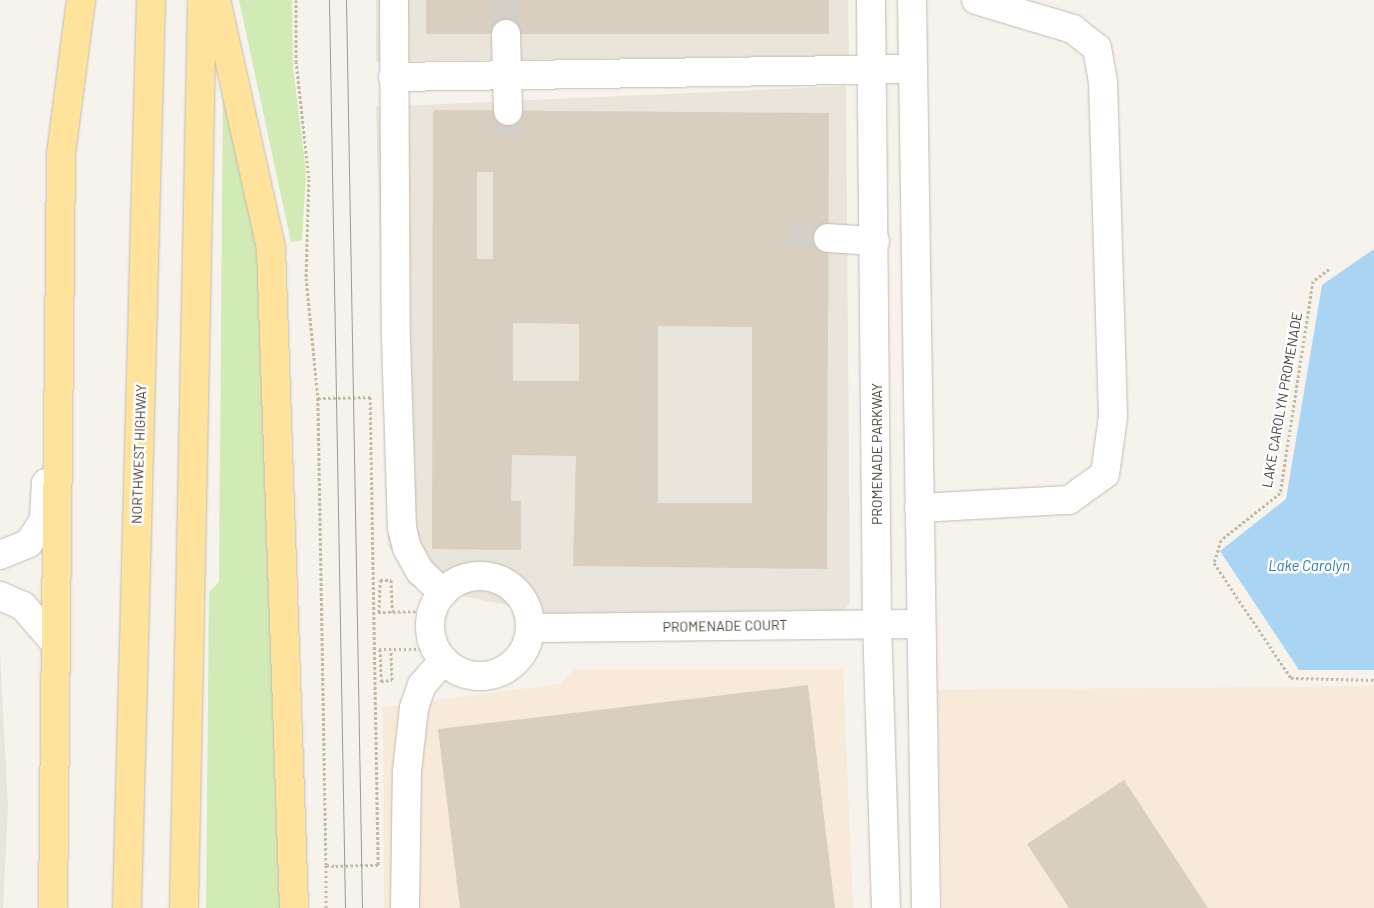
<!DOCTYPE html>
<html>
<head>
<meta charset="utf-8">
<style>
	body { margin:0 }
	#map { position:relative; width:1374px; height:908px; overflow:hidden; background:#f6f3ec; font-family:Barlow,sans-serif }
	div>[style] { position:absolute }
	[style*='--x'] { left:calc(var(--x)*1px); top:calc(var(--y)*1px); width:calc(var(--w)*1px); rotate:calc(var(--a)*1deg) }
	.residential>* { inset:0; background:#eae5da }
	.commercial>* { inset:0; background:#f7ead8 }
	.green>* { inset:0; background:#d2eab5 }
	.water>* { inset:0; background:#a9d4f2 }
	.building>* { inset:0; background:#d8cfc1 }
	.minor-tunnel>* { height:28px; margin-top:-14px; transform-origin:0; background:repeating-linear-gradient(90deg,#d4d0c8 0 28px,transparent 0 42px) }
	.path>* { height:3px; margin-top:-1.5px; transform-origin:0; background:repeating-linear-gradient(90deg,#c4b79f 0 2.5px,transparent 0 5px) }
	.roads { filter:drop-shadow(0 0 1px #c2bbae) drop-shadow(0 0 1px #c2bbae) }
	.minor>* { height:28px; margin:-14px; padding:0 14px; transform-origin:14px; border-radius:14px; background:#fff }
	.minor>.ring { margin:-14px; padding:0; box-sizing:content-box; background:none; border:28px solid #fff; border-radius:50% }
	.major>* { height:28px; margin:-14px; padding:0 14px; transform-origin:14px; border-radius:14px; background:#ffe39c }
	.tram>* { height:1px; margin:-0.5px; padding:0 0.5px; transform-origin:0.5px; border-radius:0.5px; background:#9a9a9a }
	span { translate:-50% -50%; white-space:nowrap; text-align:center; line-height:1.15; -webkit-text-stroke:5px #fff; paint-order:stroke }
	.street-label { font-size:14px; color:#4b4439 }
	.water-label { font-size:15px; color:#2e7ab2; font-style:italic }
</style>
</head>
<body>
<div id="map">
	<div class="residential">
		<i style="clip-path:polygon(376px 0,848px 0,849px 56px,376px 61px)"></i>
		<i style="clip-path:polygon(846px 86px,850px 603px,843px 610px,552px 614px,411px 586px,388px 545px,376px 107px)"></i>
		<i style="clip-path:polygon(0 652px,8px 806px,3px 908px,0 908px)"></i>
	</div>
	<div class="commercial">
		<i style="clip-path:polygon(574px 669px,843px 669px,853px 908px,384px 908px,383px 707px,560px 684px)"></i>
		<i style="clip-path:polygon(1374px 686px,1374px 908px,942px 908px,938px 690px)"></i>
	</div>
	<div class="green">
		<i style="clip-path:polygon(239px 0,292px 0,293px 67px,306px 172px,302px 240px,291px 242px)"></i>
		<i style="clip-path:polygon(223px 79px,259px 235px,280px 908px,206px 908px,209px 592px,219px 582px)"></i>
	</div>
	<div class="water">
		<i style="clip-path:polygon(1374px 249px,1374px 670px,1299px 670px,1220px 551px,1286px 499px,1322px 285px)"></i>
	</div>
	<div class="building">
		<i style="clip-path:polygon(426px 0,829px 0,829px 34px,426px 34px)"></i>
		<i style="clip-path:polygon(evenodd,433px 110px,829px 113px,827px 569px,573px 566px,576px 456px,512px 455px,511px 501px,521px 501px,521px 550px,432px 549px,433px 110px,477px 172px,493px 172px,493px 259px,477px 259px,477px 172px,433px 110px,513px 323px,579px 324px,579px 381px,513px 381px,513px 323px,433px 110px,658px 326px,752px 327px,752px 503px,658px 503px,658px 326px)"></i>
		<i style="clip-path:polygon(808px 685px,835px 908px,460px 908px,438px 729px)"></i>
		<i style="clip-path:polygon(1124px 780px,1208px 908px,1069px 908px,1027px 844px)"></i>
	</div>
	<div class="minor-tunnel">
		<i style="--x:506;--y:0;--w:34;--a:90"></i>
		<i style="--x:508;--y:111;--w:44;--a:87.4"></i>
		<i style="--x:787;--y:236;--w:41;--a:2.8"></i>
	</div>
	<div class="path">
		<i style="--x:296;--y:0;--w:61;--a:90"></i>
		<i style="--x:296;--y:61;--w:119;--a:83.7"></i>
		<i style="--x:309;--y:179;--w:99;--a:91.7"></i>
		<i style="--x:306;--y:278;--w:121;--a:84.3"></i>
		<i style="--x:1329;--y:269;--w:20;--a:143"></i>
		<i style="--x:1313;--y:281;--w:215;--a:98.8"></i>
		<i style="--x:1280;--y:493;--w:75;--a:141.5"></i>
		<i style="--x:1221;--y:540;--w:24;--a:107"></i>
		<i style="--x:1214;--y:563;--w:138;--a:56.2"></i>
		<i style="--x:1291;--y:678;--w:83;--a:1.4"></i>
		<i style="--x:370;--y:397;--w:468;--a:89"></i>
		<i style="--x:378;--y:865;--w:44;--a:178.7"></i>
		<i style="--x:334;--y:866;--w:8;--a:-173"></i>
		<i style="--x:326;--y:865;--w:467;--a:-91"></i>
		<i style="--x:318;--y:398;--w:52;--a:-1.1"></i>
		<i style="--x:378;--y:612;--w:47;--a:-1.2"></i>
		<i style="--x:379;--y:612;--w:32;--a:-88"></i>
		<i style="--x:380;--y:580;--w:11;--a:0"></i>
		<i style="--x:391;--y:580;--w:32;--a:88"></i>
		<i style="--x:379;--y:649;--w:42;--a:0"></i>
		<i style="--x:380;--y:649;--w:32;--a:88"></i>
		<i style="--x:381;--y:681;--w:11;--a:-5"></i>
		<i style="--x:392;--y:680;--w:31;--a:-92"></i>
		<i style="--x:326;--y:865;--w:43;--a:90"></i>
	</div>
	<div class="roads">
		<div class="minor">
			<i style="--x:394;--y:0;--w:339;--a:89.7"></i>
			<i style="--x:396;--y:339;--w:189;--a:88.2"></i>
			<i style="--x:402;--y:528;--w:21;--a:76"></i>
			<i style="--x:407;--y:548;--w:26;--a:61"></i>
			<i style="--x:420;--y:571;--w:32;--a:44"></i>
			<i style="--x:871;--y:0;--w:623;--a:89.45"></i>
			<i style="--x:877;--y:623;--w:285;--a:88.2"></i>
			<i style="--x:912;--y:0;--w:908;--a:89.12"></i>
			<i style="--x:506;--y:34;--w:77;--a:88.5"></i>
			<i style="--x:393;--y:77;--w:520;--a:-0.88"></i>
			<i style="--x:828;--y:238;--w:47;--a:3.7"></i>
			<i style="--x:919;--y:508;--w:150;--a:-3.1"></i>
			<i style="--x:1069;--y:500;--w:44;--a:-35.8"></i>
			<i style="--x:1105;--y:474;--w:58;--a:-82"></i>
			<i style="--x:1113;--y:417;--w:335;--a:-91.7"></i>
			<i style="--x:1103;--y:82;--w:35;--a:-100"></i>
			<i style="--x:1097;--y:48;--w:31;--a:-142"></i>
			<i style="--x:1073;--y:29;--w:101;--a:-163.4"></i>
			<i style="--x:0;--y:555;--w:31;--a:-22"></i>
			<i style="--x:29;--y:543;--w:27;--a:-57"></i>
			<i style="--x:44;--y:520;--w:37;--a:-87"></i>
			<i class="ring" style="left:430px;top:576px;width:72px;height:72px"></i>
			<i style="--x:0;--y:596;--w:25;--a:23"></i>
			<i style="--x:23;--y:606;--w:50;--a:49"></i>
			<i style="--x:530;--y:628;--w:391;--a:-0.6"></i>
			<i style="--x:405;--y:908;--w:137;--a:-89.2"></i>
			<i style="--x:407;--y:771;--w:63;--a:-83.7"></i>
			<i style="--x:414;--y:708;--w:24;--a:-71"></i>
			<i style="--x:422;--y:685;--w:33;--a:-49"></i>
		</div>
		<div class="major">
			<i style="--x:216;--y:0;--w:254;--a:77.5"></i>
			<i style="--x:271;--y:248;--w:660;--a:88"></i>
			<i style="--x:53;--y:908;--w:754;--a:-89.39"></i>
			<i style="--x:61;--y:154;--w:155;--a:-82.6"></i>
			<i style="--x:127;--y:908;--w:908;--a:-88.49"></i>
			<i style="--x:184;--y:908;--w:908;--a:-88.86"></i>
		</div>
	</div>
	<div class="tram">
		<i style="--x:329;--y:0;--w:908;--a:88.99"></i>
		<i style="--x:346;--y:0;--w:908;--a:88.99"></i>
	</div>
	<div class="street-label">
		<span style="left:1282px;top:400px;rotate:-80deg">LAKE CAROLYN PROMENADE</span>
		<span style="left:139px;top:454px;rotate:-88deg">NORTHWEST HIGHWAY</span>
		<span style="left:877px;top:454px;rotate:-90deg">PROMENADE PARKWAY</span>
		<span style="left:725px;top:626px;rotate:-1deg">PROMENADE COURT</span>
	</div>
	<div class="water-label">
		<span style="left:1309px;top:566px">Lake Carolyn</span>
	</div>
</div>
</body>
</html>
